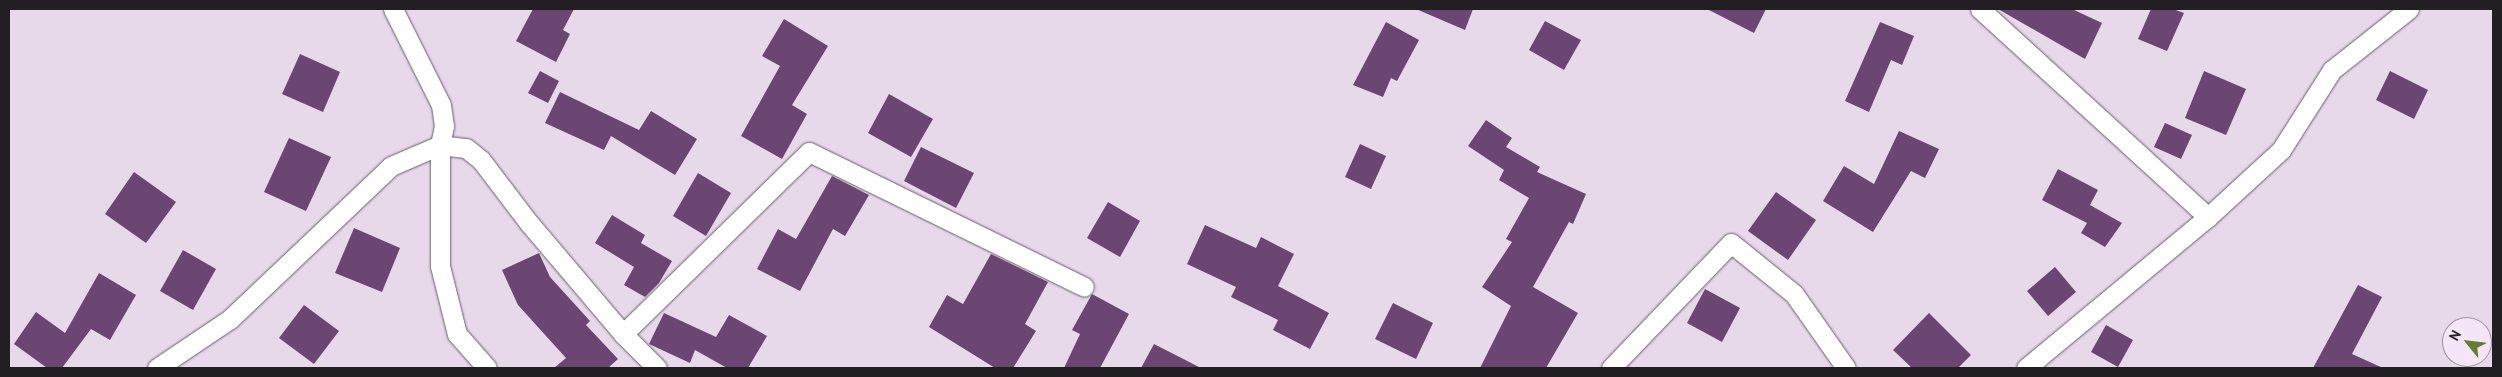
<!DOCTYPE html>
<html>
<head>
<meta charset="utf-8">
<style>
	body { margin:0 }
	#map { position:relative; width:2502px; height:377px; overflow:hidden; background:#e7d9ea; font-family:"PT Sans",sans-serif }
	div>[style] { position:absolute }
	[style*='--x'] { left:calc(var(--x)*1px); top:calc(var(--y)*1px); width:calc(var(--w)*1px); rotate:calc(var(--a)*1deg) }
	.building>* { inset:0; background:#6b4673 }
	.roads { filter:drop-shadow(0 0 1px #685c6b) drop-shadow(0 0 1px #685c6b) }
	.minor>* { height:19px; margin:-9.5px; padding:0 9.5px; transform-origin:9.5px; border-radius:9.5px; background:#fff }
	span { translate:-50% -50%; white-space:nowrap; text-align:center; line-height:1.15; -webkit-text-stroke:5px #f4e6f8; paint-order:stroke }
	.frame { position:absolute; inset:0; border:10px solid #231e24; pointer-events:none }
	.north { position:absolute; left:2442px; top:317px; width:50px; height:50px; box-sizing:border-box; background:#f4e6f8; border:1px solid #a096a3; border-radius:50%; rotate:299deg; font-size:14px; font-weight:700; line-height:20px; text-align:center; color:#231e24 }
	.north::after { content:''; display:block; margin:auto; width:18px; height:22px; background:#657d30; clip-path:polygon(50% 0,100% 100%,50% 72%,0 100%) }
</style>
</head>
<body>
<div id="map">
	<div class="building">
		<i style="clip-path:polygon(533px 9px,574px 9px,563px 30px,570px 34px,556px 62px,516px 41px)"></i>
		<i style="clip-path:polygon(1416px 9px,1473px 9px,1465px 30px)"></i>
		<i style="clip-path:polygon(1707px 9px,1766px 9px,1754px 33px)"></i>
		<i style="clip-path:polygon(1998px 9px,2072px 9px,2102px 23px,2085px 59px)"></i>
		<i style="clip-path:polygon(2151px 9px,2173px 9px,2184px 13px,2167px 51px,2138px 39px)"></i>
		<i style="clip-path:polygon(784px 19px,828px 46px,792px 105px,807px 114px,782px 159px,741px 136px,780px 66px,762px 56px)"></i>
		<i style="clip-path:polygon(1545px 21px,1581px 40px,1564px 70px,1529px 50px)"></i>
		<i style="clip-path:polygon(1386px 22px,1419px 40px,1397px 81px,1391px 78px,1383px 97px,1353px 85px)"></i>
		<i style="clip-path:polygon(1880px 22px,1914px 36px,1902px 65px,1891px 60px,1869px 112px,1845px 101px)"></i>
		<i style="clip-path:polygon(300px 54px,340px 72px,323px 112px,282px 94px)"></i>
		<i style="clip-path:polygon(540px 71px,559px 81px,548px 103px,528px 93px)"></i>
		<i style="clip-path:polygon(2204px 71px,2246px 89px,2226px 135px,2185px 118px)"></i>
		<i style="clip-path:polygon(2390px 71px,2428px 90px,2414px 119px,2376px 100px)"></i>
		<i style="clip-path:polygon(560px 92px,639px 130px,651px 111px,697px 139px,675px 175px,611px 136px,604px 150px,545px 123px)"></i>
		<i style="clip-path:polygon(889px 94px,933px 119px,911px 157px,868px 133px)"></i>
		<i style="clip-path:polygon(1486px 120px,1512px 138px,1506px 147px,1540px 167px,1537px 172px,1586px 194px,1573px 224px,1569px 222px,1533px 287px,1578px 313px,1546px 368px,1480px 368px,1511px 306px,1482px 287px,1512px 242px,1506px 239px,1529px 198px,1499px 180px,1504px 170px,1468px 146px)"></i>
		<i style="clip-path:polygon(2165px 123px,2192px 135px,2181px 159px,2154px 147px)"></i>
		<i style="clip-path:polygon(1899px 131px,1939px 149px,1925px 178px,1911px 171px,1873px 232px,1823px 201px,1844px 166px,1874px 184px)"></i>
		<i style="clip-path:polygon(289px 138px,331px 157px,306px 211px,264px 192px)"></i>
		<i style="clip-path:polygon(1360px 144px,1386px 156px,1371px 189px,1345px 177px)"></i>
		<i style="clip-path:polygon(921px 147px,974px 173px,956px 208px,904px 181px)"></i>
		<i style="clip-path:polygon(2058px 169px,2098px 190px,2090px 205px,2122px 223px,2105px 247px,2081px 233px,2087px 223px,2042px 200px)"></i>
		<i style="clip-path:polygon(134px 172px,176px 202px,146px 243px,105px 214px)"></i>
		<i style="clip-path:polygon(698px 173px,731px 193px,706px 236px,673px 216px)"></i>
		<i style="clip-path:polygon(832px 176px,869px 195px,845px 236px,833px 229px,800px 291px,757px 269px,778px 229px,796px 239px)"></i>
		<i style="clip-path:polygon(1776px 192px,1816px 220px,1788px 260px,1748px 231px)"></i>
		<i style="clip-path:polygon(1108px 202px,1140px 221px,1120px 257px,1087px 238px)"></i>
		<i style="clip-path:polygon(612px 215px,645px 235px,641px 243px,672px 261px,659px 283px,645px 297px,624px 285px,634px 267px,595px 243px)"></i>
		<i style="clip-path:polygon(1205px 225px,1256px 248px,1261px 237px,1294px 254px,1278px 286px,1329px 313px,1310px 349px,1273px 330px,1278px 320px,1231px 297px,1236px 287px,1187px 264px)"></i>
		<i style="clip-path:polygon(354px 228px,400px 248px,382px 292px,335px 273px)"></i>
		<i style="clip-path:polygon(183px 250px,216px 269px,193px 310px,160px 291px)"></i>
		<i style="clip-path:polygon(539px 253px,550px 277px,590px 321px,586px 325px,618px 359px,608px 368px,554px 368px,566px 358px,518px 305px,502px 270px)"></i>
		<i style="clip-path:polygon(991px 254px,1048px 282px,1025px 324px,1036px 331px,1013px 368px,995px 368px,929px 327px,947px 295px,963px 304px)"></i>
		<i style="clip-path:polygon(2055px 267px,2076px 292px,2048px 316px,2027px 291px)"></i>
		<i style="clip-path:polygon(99px 273px,136px 295px,110px 340px,91px 329px,62px 368px,47px 368px,14px 344px,36px 312px,65px 333px)"></i>
		<i style="clip-path:polygon(2358px 285px,2382px 297px,2352px 354px,2383px 368px,2313px 368px)"></i>
		<i style="clip-path:polygon(1705px 289px,1740px 308px,1722px 342px,1687px 323px)"></i>
		<i style="clip-path:polygon(1092px 294px,1129px 314px,1100px 368px,1064px 368px,1080px 334px,1072px 330px)"></i>
		<i style="clip-path:polygon(1393px 303px,1433px 323px,1416px 359px,1375px 339px)"></i>
		<i style="clip-path:polygon(304px 305px,339px 331px,314px 364px,279px 338px)"></i>
		<i style="clip-path:polygon(664px 313px,716px 337px,729px 315px,767px 336px,748px 368px,727px 368px,695px 350px,690px 363px,649px 344px)"></i>
		<i style="clip-path:polygon(1929px 313px,1971px 355px,1958px 368px,1912px 368px,1893px 350px)"></i>
		<i style="clip-path:polygon(2106px 325px,2133px 340px,2118px 367px,2091px 352px)"></i>
		<i style="clip-path:polygon(1154px 344px,1201px 368px,1141px 368px)"></i>
	</div>
	<div class="roads">
		<div class="minor">
			<i style="--x:393;--y:9;--w:107;--a:63.4"></i>
			<i style="--x:441;--y:105;--w:21;--a:82"></i>
			<i style="--x:444;--y:126;--w:19;--a:102"></i>
			<i style="--x:440;--y:145;--w:26;--a:7"></i>
			<i style="--x:466;--y:148;--w:19;--a:39"></i>
			<i style="--x:481;--y:160;--w:79;--a:52.7"></i>
			<i style="--x:529;--y:223;--w:145;--a:49.7"></i>
			<i style="--x:623;--y:334;--w:48;--a:45"></i>
			<i style="--x:1980;--y:9;--w:309;--a:42.4"></i>
			<i style="--x:623;--y:334;--w:260;--a:-44.4"></i>
			<i style="--x:809;--y:152;--w:306;--a:26.1"></i>
			<i style="--x:157;--y:368;--w:88;--a:-33.9"></i>
			<i style="--x:230;--y:319;--w:222;--a:-43.5"></i>
			<i style="--x:391;--y:166;--w:53;--a:-23.2"></i>
			<i style="--x:440;--y:145;--w:121;--a:90"></i>
			<i style="--x:440;--y:266;--w:70;--a:76"></i>
			<i style="--x:457;--y:334;--w:45;--a:48.6"></i>
			<i style="--x:1611;--y:368;--w:173;--a:-46.2"></i>
			<i style="--x:1731;--y:243;--w:81;--a:39"></i>
			<i style="--x:1794;--y:294;--w:90;--a:54.9"></i>
			<i style="--x:2026;--y:368;--w:236;--a:-39.7"></i>
			<i style="--x:2208;--y:217;--w:99;--a:-42.5"></i>
			<i style="--x:2281;--y:150;--w:95;--a:-57.5"></i>
			<i style="--x:2332;--y:70;--w:98;--a:-38.4"></i>
		</div>
	</div>
	<div class="frame"></div>
	<div class="north">N</div>
</div>
</body>
</html>
